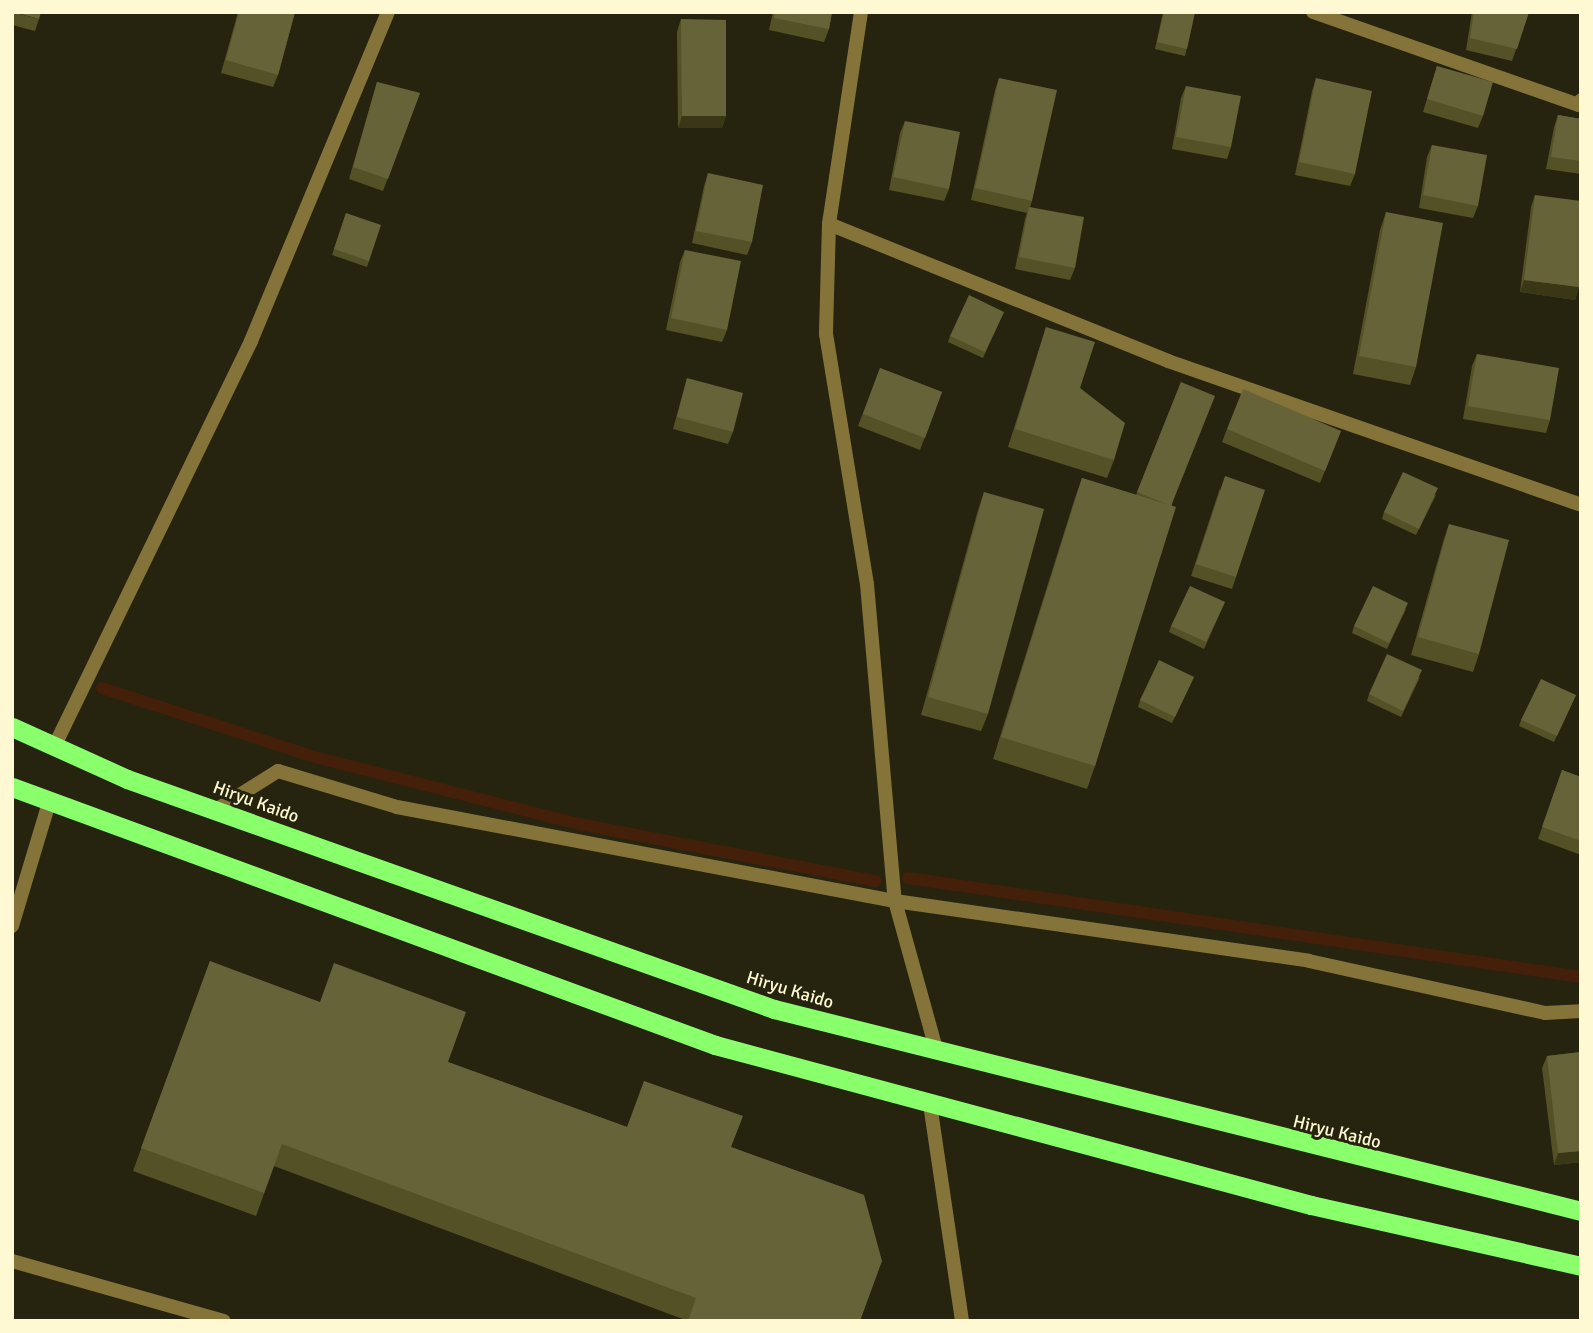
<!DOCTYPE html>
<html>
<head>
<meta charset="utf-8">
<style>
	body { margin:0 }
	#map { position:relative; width:1593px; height:1333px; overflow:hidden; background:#26240f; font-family:Signika,sans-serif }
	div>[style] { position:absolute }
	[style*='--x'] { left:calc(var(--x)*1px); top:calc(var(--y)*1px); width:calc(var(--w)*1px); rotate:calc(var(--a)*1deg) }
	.stream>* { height:12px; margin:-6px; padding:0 6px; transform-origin:6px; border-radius:6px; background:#441f09 }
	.minor>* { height:14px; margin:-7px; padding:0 7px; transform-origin:7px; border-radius:7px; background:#857439 }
	.trunk>* { height:19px; margin:-9.5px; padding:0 9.5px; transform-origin:9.5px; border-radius:9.5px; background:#88ff6b }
	.wall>* { inset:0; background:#545127 }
	.shaded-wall>* { inset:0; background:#3a3716 }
	.building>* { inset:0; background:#666339 }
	span { translate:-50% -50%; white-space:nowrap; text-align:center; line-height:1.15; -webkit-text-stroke:6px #26240f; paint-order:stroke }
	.street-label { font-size:18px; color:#fff9d3 }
	.frame { position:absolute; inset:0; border:14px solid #fff9d3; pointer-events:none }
</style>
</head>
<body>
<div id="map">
	<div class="stream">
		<i style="--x:102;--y:688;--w:227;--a:18"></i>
		<i style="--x:318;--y:758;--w:269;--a:14.2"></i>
		<i style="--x:579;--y:824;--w:302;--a:10.9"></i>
		<i style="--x:908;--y:878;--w:680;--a:8.37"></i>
	</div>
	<div class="minor">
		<i style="--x:861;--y:12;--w:214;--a:98.6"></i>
		<i style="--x:829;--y:224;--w:110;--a:91.6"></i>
		<i style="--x:826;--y:334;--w:253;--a:80.7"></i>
		<i style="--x:867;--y:584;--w:318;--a:85"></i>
		<i style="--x:895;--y:901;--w:157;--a:74.5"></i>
		<i style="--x:1313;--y:12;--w:282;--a:19.3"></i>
		<i style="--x:1579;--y:105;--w:5;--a:-68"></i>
		<i style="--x:829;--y:224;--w:366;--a:22"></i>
		<i style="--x:1168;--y:361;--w:437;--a:19.2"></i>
		<i style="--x:55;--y:745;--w:449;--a:-64.1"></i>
		<i style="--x:251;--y:341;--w:356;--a:-67.4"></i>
		<i style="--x:216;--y:810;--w:73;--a:-32.2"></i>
		<i style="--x:278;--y:771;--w:124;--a:16.8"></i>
		<i style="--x:397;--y:807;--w:507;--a:10.69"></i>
		<i style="--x:895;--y:901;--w:418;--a:8.2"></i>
		<i style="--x:1309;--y:961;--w:242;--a:12.4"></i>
		<i style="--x:1545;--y:1013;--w:36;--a:-3"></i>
		<i style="--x:12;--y:926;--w:128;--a:-73.3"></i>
		<i style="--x:930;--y:1104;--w:219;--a:81.6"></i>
		<i style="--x:12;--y:1261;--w:220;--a:15.8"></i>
	</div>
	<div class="trunk">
		<i style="--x:12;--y:727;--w:126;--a:24.3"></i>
		<i style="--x:127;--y:779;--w:687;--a:19.57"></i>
		<i style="--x:774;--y:1009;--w:832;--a:14.05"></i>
		<i style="--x:12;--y:787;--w:749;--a:20.15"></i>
		<i style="--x:715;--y:1045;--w:617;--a:15.03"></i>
		<i style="--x:1311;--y:1205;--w:277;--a:12.7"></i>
	</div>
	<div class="wall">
		<i style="clip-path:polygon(12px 12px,39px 19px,35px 31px,12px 25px)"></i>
		<i style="clip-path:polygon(238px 12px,295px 12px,278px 75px,273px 87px,221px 73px)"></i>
		<i style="clip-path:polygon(773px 12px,832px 12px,829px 29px,824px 42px,769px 30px)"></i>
		<i style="clip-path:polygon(1163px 12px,1195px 12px,1185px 56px,1155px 49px)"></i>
		<i style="clip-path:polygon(1472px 12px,1529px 12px,1512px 61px,1466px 50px)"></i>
		<i style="clip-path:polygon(681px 19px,726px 116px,722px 128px,678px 128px,677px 32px)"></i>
		<i style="clip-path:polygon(1437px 66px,1483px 116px,1478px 128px,1423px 112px)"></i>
		<i style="clip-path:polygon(999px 78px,1032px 201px,1030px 207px,1075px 268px,1070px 280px,1015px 269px,1025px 219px,1027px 213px,971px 200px,995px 90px)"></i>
		<i style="clip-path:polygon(1316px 78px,1355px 174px,1350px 186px,1295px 175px,1312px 91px)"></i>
		<i style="clip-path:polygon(377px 82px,420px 93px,383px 191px,349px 179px)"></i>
		<i style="clip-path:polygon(1186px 86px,1231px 147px,1227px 159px,1172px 149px,1181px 98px)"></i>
		<i style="clip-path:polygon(1558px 115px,1581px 119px,1581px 174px,1546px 169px,1554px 127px)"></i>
		<i style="clip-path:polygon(905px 121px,949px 189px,944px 201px,889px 190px,900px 133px)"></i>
		<i style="clip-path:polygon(1432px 145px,1478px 206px,1473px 218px,1419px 208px,1427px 157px)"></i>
		<i style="clip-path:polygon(708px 173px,752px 242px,747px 255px,692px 243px,704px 186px)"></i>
		<i style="clip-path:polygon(1535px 195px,1579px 287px,1575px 300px,1520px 292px,1531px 207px)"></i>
		<i style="clip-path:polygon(1386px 212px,1416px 367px,1410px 385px,1353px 374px,1380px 230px)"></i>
		<i style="clip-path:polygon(346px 213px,369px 261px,367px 267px,332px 255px)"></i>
		<i style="clip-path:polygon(685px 250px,727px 330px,722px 342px,666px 330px,680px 262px)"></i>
		<i style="clip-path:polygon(1004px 312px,983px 358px,948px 342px,950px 336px)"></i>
		<i style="clip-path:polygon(1046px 327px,1080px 388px,1114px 460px,1107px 478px,1008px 447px)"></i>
		<i style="clip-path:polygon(1477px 354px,1550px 420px,1546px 433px,1463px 419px,1472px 366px)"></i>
		<i style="clip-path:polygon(880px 368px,942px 392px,920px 450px,858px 426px)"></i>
		<i style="clip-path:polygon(687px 378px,733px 432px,728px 444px,673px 429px)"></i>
		<i style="clip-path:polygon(1181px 382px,1172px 506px,1095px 766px,1087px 789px,993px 759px,1074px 501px,1082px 478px,1136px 495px)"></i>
		<i style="clip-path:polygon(1227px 429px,1341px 431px,1320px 483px,1222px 442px)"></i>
		<i style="clip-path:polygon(1220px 488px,1236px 577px,1232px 589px,1191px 576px)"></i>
		<i style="clip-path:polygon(984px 492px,988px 714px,981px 731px,921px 715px,978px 510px)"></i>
		<i style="clip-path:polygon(1436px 495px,1416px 535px,1382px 519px,1384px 512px)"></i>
		<i style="clip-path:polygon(1449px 524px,1479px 654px,1473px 672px,1411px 655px,1443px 542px)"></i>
		<i style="clip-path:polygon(1225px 602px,1204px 649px,1169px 632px,1171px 626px)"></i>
		<i style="clip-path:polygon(1406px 609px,1387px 649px,1352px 633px,1354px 626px)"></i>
		<i style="clip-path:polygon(1194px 677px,1172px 723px,1138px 707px,1140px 700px)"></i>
		<i style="clip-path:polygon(1420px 677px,1401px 717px,1367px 701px,1369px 694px)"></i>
		<i style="clip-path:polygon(1576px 695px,1554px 742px,1519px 726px,1521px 720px)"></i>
		<i style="clip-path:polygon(1562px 770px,1581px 777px,1581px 855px,1538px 839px)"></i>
		<i style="clip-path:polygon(210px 961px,448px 1062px,627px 1127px,731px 1147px,864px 1195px,688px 1321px,274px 1166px,256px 1216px,133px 1171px)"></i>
		<i style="clip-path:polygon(1581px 1052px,1581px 1162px,1554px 1165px,1542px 1068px,1547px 1056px)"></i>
	</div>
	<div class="shaded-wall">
		<i style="clip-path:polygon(682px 116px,726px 116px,722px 128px,678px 128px)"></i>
		<i style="clip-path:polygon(1524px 280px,1579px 287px,1575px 300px,1520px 292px)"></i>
		<i style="clip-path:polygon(1581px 1151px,1581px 1162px,1554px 1165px,1558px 1153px)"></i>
	</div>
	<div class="building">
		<i style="clip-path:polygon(14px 12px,41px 12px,39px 19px)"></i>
		<i style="clip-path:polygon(239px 12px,295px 12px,278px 75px,226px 60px)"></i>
		<i style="clip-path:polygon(775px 12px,832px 12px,829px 29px,774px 18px)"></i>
		<i style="clip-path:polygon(1164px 12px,1195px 12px,1187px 49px,1157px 42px)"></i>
		<i style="clip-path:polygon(1474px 12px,1529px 12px,1517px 49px,1470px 38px)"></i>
		<i style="clip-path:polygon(681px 19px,726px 20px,726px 116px,682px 116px)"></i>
		<i style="clip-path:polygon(1437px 66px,1493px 82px,1483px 116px,1427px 99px)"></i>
		<i style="clip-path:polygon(999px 78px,1057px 90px,1032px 201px,975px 188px)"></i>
		<i style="clip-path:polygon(1316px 78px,1372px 91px,1355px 174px,1299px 162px)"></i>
		<i style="clip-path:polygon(377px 82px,420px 93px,388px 179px,353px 167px)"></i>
		<i style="clip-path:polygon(1186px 86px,1241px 96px,1231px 147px,1176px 137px)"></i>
		<i style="clip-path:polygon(1558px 115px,1581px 119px,1581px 161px,1551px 157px)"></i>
		<i style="clip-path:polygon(905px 121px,960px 132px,949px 189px,893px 177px)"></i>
		<i style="clip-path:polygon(1432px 145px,1487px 155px,1478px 206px,1423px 195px)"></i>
		<i style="clip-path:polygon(708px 173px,763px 185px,752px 242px,696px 231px)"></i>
		<i style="clip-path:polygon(1535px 195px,1581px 201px,1581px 273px,1579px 287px,1524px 280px)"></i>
		<i style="clip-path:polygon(1029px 207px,1084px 217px,1075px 268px,1019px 257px)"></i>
		<i style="clip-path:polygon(1386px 212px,1443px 223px,1416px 367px,1359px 356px)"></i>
		<i style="clip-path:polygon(346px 213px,381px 225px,369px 261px,334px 249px)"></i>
		<i style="clip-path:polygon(685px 250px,741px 261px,727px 330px,671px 318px)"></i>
		<i style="clip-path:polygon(969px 295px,1004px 312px,985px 352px,950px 336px)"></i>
		<i style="clip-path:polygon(1046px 327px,1095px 342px,1080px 388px,1125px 423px,1114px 460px,1015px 429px)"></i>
		<i style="clip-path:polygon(1477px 354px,1559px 368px,1550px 420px,1468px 406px)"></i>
		<i style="clip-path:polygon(880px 368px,942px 392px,925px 438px,863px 414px)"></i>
		<i style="clip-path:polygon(687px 378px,743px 393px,733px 432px,677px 417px)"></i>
		<i style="clip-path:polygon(1181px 382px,1215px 396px,1171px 506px,1137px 492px)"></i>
		<i style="clip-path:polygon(1243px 389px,1341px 431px,1325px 471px,1227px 429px)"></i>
		<i style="clip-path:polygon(1403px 472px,1438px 488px,1419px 529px,1384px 512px)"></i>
		<i style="clip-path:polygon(1225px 476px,1265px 490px,1236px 577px,1196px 564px)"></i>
		<i style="clip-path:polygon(1082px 478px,1176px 507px,1095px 766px,1001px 737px)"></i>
		<i style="clip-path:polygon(984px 492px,1044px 509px,988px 714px,928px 697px)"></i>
		<i style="clip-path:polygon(1449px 524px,1509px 540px,1479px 654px,1418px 637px)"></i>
		<i style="clip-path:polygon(1190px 586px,1225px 602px,1206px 642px,1171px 626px)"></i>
		<i style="clip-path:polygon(1373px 586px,1408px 603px,1389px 643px,1354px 626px)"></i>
		<i style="clip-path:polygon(1387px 654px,1422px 670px,1403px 711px,1369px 694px)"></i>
		<i style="clip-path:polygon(1159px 660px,1194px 677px,1175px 717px,1140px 700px)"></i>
		<i style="clip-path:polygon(1541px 679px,1576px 695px,1557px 736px,1521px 720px)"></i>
		<i style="clip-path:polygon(1562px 770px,1581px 777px,1581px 841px,1542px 827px)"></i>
		<i style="clip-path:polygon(210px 961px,320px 1002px,334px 963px,466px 1012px,448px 1062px,627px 1127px,644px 1081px,743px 1116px,731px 1147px,864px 1195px,882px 1261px,860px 1321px,688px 1321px,696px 1298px,282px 1144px,264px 1193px,141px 1148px)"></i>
		<i style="clip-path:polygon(1581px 1052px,1581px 1151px,1558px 1153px,1547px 1056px)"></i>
	</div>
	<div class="street-label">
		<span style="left:256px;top:802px;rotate:20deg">Hiryu Kaido</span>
		<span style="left:790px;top:990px;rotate:17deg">Hiryu Kaido</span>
		<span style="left:1337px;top:1132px;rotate:14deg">Hiryu Kaido</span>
	</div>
	<div class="frame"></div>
</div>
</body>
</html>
